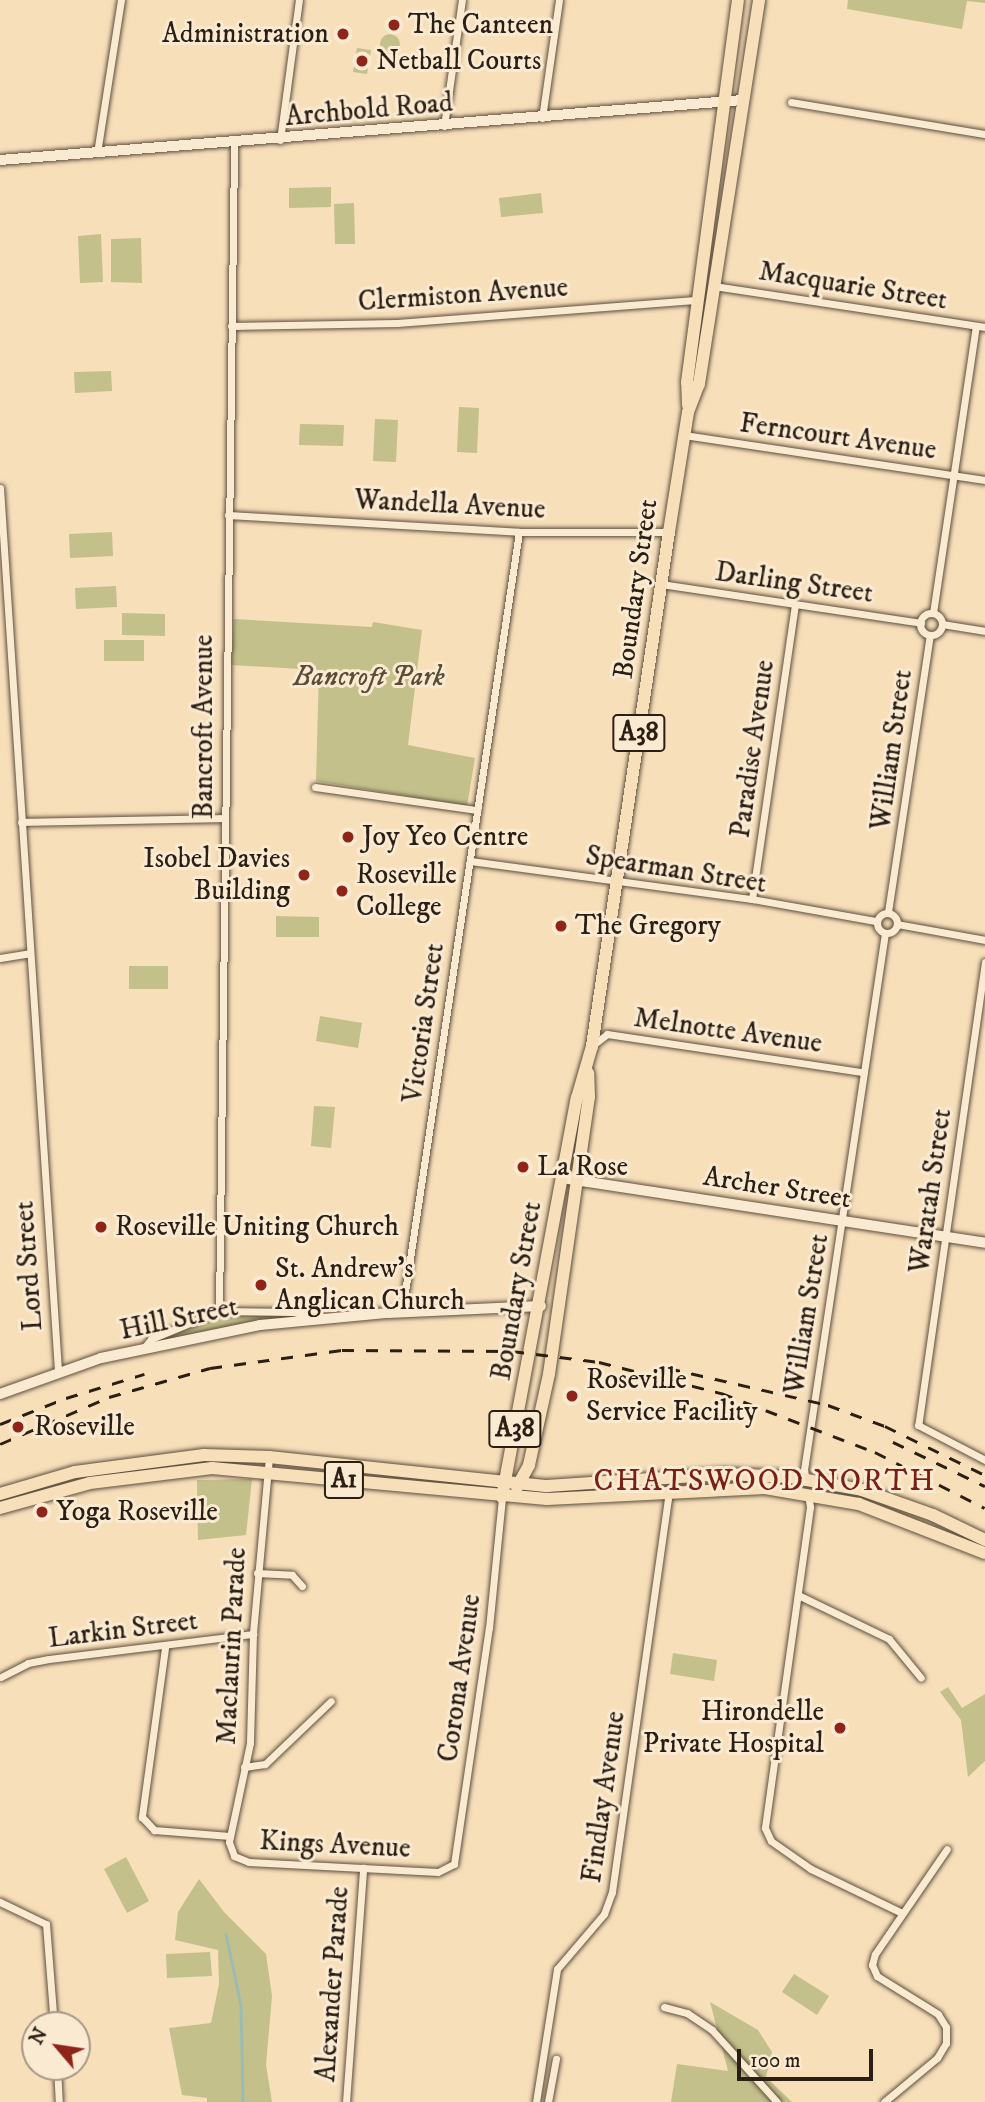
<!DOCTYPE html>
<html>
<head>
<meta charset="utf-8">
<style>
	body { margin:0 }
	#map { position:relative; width:985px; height:2102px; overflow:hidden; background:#f7dfba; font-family:"IM FELL DW Pica",serif }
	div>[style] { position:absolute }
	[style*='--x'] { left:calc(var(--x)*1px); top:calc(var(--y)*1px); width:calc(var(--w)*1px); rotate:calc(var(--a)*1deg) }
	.green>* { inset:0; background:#c3c08b }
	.round { border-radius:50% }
	.stream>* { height:2.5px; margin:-1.25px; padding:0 1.25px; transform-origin:1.25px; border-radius:1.25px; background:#9dbcb1 }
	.roads { filter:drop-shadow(0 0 2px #5e4f3e) drop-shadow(0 0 2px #5e4f3e) }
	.street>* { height:7px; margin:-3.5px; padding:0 3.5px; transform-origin:3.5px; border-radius:3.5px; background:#faead2 }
	.street>.ring { margin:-3.5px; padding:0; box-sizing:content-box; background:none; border:7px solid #faead2; border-radius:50% }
	.secondary>* { height:10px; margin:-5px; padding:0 5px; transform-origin:5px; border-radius:5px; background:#faead2 }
	.highway>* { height:12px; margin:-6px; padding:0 6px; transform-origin:6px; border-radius:6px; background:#f7dfba }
	.rail>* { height:2.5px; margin-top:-1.25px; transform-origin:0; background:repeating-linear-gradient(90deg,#2b1f15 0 12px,transparent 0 24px) }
	.dots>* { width:19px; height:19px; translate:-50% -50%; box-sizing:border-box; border:4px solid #faead2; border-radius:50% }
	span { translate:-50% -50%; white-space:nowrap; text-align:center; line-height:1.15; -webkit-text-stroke:6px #faead2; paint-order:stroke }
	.shield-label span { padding:2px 5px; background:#faead2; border:2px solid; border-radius:5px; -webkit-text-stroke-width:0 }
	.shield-label { font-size:26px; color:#2b1f15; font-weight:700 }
	.poi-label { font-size:28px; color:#2b1f15 }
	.left { translate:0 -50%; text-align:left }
	.right { translate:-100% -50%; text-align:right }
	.street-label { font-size:28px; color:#2b1f15 }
	.park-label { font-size:28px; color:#594f38; font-style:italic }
	.neighbourhood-label { font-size:30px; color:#7a1f14; letter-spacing:2px }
	.north { position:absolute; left:21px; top:2011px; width:70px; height:70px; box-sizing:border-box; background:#faead2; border:2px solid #a79986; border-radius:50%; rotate:299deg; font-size:19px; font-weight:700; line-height:28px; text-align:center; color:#2b1f15 }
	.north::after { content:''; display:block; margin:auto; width:24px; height:32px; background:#8f2418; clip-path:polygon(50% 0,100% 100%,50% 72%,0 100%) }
	.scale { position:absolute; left:737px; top:2049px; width:136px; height:32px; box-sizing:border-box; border:4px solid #2b1f15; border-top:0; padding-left:9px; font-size:21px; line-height:24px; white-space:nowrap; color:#2b1f15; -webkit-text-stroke:5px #faead2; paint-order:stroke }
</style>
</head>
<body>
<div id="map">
	<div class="green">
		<i style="clip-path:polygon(848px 0,985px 0,985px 3px,967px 1px,962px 29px,847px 9px)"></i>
		<i class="round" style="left:380px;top:34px;width:20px;height:20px"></i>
		<i style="clip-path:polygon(357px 48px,371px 50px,367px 74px,353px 72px)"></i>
		<i style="clip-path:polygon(331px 187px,331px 207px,289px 208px,289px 188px)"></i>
		<i style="clip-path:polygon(541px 193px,543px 213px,501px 217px,499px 198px)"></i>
		<i style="clip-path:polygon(354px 203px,355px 244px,335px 244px,334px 204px)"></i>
		<i style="clip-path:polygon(101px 234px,103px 282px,80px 283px,78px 236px)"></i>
		<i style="clip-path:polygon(141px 238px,142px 283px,111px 282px,111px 239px)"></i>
		<i style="clip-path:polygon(111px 371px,112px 391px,75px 393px,74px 372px)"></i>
		<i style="clip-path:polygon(459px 407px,479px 408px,477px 453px,457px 452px)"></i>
		<i style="clip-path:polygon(375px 419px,398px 420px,396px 462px,373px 461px)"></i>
		<i style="clip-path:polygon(300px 424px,344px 425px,343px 446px,299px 445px)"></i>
		<i style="clip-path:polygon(112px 532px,113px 556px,70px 558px,69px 534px)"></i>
		<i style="clip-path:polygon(116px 586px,117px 607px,76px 609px,75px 588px)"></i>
		<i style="clip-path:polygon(122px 613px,165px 614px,165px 636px,122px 635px)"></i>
		<i style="clip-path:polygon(234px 619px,372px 627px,373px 622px,422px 630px,408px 745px,475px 758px,467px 806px,316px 781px,319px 670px,231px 665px)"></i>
		<i style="clip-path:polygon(104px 640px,144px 640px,144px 661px,104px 661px)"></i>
		<i style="clip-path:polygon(276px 916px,319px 917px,319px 937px,276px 937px)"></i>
		<i style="clip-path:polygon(129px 966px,168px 966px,168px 989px,129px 989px)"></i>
		<i style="clip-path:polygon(320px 1016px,362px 1023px,358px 1048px,316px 1041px)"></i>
		<i style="clip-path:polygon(314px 1106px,335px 1107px,331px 1148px,311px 1146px)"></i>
		<i style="clip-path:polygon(224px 1315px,293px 1315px,152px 1343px,210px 1318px)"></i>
		<i style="clip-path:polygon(252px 1479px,246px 1535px,198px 1540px,197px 1480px)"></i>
		<i style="clip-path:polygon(673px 1653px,717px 1660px,714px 1681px,670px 1674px)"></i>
		<i style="clip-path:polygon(948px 1687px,962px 1708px,985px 1694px,985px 1761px,968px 1777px,961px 1720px,940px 1692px)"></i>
		<i style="clip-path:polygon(126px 1857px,149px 1901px,127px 1913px,104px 1869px)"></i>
		<i style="clip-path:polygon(199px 1879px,224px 1912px,266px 1954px,272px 1996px,266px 2065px,272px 2102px,207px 2102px,207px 2098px,182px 2095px,169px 2028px,211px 2023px,219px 1984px,218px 1950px,175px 1940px,178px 1912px)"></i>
		<i style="clip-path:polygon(210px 1952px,212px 1976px,167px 1978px,166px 1954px)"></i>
		<i style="clip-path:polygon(794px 1974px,829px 1996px,817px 2015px,782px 1992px)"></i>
		<i style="clip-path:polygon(710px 2002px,758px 2030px,772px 2052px,766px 2077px,792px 2102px,671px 2102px,677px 2064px,728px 2071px)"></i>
	</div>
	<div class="stream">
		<i style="--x:226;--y:1934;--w:73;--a:78.1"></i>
		<i style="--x:241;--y:2005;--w:97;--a:88.8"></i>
	</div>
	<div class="roads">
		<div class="street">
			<i style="--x:791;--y:102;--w:197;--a:9.4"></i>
			<i style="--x:542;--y:118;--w:119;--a:-81.8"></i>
			<i style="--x:444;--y:126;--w:127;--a:-81.9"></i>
			<i style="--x:280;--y:140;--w:141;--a:-82.3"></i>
			<i style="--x:97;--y:153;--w:155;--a:-81.1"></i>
			<i style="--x:714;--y:286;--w:274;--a:8.6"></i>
			<i style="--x:231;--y:326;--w:166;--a:-1"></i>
			<i style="--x:397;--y:323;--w:302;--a:-4.4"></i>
			<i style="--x:684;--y:435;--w:304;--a:8.5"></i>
			<i style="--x:0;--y:488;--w:885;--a:86.24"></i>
			<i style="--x:228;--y:515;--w:291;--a:3.3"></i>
			<i style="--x:519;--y:532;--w:150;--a:0"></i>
			<i style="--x:661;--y:584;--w:263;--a:8.5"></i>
			<i style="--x:933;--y:613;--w:290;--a:-81.5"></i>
			<i class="ring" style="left:920px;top:613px;width:15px;height:15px"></i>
			<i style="--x:942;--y:624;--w:44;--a:9.2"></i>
			<i style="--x:315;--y:787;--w:164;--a:8.1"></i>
			<i style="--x:21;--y:822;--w:203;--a:-1.1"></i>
			<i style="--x:470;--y:861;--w:285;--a:7.7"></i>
			<i style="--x:752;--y:899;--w:126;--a:10.1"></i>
			<i style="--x:752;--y:899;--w:297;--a:-81.7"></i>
			<i style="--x:888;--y:912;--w:280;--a:-81.4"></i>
			<i class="ring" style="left:877px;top:913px;width:13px;height:13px"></i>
			<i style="--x:897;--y:924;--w:89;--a:10.3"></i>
			<i style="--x:0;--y:958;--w:30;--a:-9"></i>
			<i style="--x:985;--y:962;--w:468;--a:98.2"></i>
			<i style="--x:918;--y:1425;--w:76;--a:27.6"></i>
			<i style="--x:593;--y:1045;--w:18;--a:-38"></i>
			<i style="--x:607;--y:1034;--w:258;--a:8.5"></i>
			<i style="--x:219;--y:1311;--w:1168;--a:-89.26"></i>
			<i style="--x:402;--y:1312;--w:789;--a:-81.47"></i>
			<i style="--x:143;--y:1349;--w:13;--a:-51"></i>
			<i style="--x:151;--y:1339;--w:74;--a:-22.4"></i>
			<i style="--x:219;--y:1311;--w:75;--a:0.8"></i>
			<i style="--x:294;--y:1312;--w:19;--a:18"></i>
			<i style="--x:269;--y:1457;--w:178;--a:95.2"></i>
			<i style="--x:253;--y:1634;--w:109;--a:91.6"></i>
			<i style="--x:250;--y:1743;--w:101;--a:102"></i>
			<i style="--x:229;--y:1842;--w:15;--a:70"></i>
			<i style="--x:234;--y:1856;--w:16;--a:22"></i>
			<i style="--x:249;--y:1862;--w:189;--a:3"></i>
			<i style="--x:438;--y:1872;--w:18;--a:-27"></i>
			<i style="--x:454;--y:1864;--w:239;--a:-81.6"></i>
			<i style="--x:489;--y:1628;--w:132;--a:-84.3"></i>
			<i style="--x:806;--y:1482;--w:12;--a:-99"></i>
			<i style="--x:804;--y:1470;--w:543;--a:-81.42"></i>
			<i style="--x:808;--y:1494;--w:13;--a:81"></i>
			<i style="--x:810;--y:1507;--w:324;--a:98"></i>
			<i style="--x:765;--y:1828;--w:14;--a:65"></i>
			<i style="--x:771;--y:1841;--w:49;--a:35"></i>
			<i style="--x:811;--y:1869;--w:101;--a:25.8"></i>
			<i style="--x:257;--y:1573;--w:35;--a:3"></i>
			<i style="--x:292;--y:1575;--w:15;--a:48"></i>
			<i style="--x:798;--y:1595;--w:101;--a:25.8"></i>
			<i style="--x:889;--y:1639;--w:50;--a:50.6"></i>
			<i style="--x:165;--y:1648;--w:171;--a:97.8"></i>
			<i style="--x:142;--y:1817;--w:18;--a:47"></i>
			<i style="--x:154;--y:1830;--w:76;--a:4.5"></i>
			<i style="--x:1;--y:1677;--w:30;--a:-27"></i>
			<i style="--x:28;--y:1663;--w:21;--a:-11"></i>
			<i style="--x:49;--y:1659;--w:206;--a:-7"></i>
			<i style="--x:244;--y:1767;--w:21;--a:-8"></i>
			<i style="--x:265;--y:1764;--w:91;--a:-43.7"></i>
			<i style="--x:0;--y:1902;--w:51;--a:25.6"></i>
			<i style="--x:46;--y:1924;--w:101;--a:85.5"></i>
			<i style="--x:664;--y:2007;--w:24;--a:15"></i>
			<i style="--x:687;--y:2013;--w:30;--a:34"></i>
			<i style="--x:712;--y:2030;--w:97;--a:47.9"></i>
			<i style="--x:57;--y:2067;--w:35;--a:87"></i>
			<i style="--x:346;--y:2102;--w:235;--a:-85.8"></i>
			<i style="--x:536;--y:2102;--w:135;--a:-81"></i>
			<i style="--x:557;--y:1969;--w:72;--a:-49.5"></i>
			<i style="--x:604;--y:1914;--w:23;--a:-70"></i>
			<i style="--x:612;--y:1892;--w:405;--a:-81.9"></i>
			<i style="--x:548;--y:2102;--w:44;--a:-79.5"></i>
			<i style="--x:884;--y:2102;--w:69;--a:-39.7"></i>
			<i style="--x:937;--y:2058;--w:17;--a:-59"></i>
			<i style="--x:946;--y:2043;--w:16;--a:-90"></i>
			<i style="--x:946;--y:2027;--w:15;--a:-122"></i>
			<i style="--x:938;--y:2014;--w:72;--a:-148.1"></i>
			<i style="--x:877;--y:1976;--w:12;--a:-114"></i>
			<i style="--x:872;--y:1965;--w:11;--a:-75"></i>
			<i style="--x:875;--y:1954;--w:127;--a:-55.6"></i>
		</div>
		<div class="secondary">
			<i style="--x:0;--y:160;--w:744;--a:-4.62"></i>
			<i style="--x:562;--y:1178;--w:428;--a:8.7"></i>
			<i style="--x:0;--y:1394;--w:107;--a:-19.6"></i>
			<i style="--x:101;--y:1358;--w:162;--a:-11.7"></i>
			<i style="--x:260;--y:1325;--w:129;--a:-5.4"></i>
			<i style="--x:388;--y:1313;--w:153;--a:-2.6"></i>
		</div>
		<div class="highway">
			<i style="--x:688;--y:405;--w:23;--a:-92"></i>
			<i style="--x:687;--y:382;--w:385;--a:-82.4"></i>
			<i style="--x:517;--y:1487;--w:25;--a:-61"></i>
			<i style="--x:529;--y:1465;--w:93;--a:-77.6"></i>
			<i style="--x:549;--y:1374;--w:280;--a:-81.8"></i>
			<i style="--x:589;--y:1097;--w:24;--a:-92"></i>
			<i style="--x:0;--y:1494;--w:78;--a:-16.3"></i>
			<i style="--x:75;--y:1472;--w:130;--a:-7.5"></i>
			<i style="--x:204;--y:1455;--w:65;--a:1.8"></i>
			<i style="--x:269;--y:1457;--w:280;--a:6"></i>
			<i style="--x:547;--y:1486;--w:178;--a:-3.9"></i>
			<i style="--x:725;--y:1474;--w:65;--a:2.6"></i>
			<i style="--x:790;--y:1477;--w:73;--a:10.2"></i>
			<i style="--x:862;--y:1490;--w:75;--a:19.4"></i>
			<i style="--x:933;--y:1515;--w:58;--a:25.7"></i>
			<i style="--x:502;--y:1497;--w:406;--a:-79.4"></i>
			<i style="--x:577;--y:1098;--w:54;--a:-73.9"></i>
			<i style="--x:592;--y:1046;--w:520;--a:-81.48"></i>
			<i style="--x:669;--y:532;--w:121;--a:-81"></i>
			<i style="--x:688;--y:412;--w:30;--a:-69"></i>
			<i style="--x:699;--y:384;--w:389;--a:-81.1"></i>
			<i style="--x:0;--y:1508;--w:93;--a:-15.5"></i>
			<i style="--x:90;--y:1483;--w:123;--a:-7"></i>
			<i style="--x:212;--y:1468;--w:336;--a:5.3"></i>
			<i style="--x:547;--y:1499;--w:218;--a:-2.9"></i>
			<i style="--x:765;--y:1488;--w:95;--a:9.7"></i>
			<i style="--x:859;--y:1504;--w:135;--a:21.3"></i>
		</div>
	</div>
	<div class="rail">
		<i style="--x:668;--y:1368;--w:164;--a:13"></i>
		<i style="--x:828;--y:1405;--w:61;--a:20.2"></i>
		<i style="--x:885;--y:1426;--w:111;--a:26.1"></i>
		<i style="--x:0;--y:1424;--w:71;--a:-21.5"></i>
		<i style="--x:66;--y:1398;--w:82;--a:-17.1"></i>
		<i style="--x:893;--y:1442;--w:102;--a:25.6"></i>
		<i style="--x:0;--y:1444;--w:119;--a:-23.3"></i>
		<i style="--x:109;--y:1397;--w:105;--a:-16"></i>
		<i style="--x:210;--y:1368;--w:133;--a:-7.8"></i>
		<i style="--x:342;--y:1350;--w:170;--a:0.3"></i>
		<i style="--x:512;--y:1351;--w:88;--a:7.2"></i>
		<i style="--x:599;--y:1362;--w:126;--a:14.3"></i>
		<i style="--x:721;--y:1393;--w:165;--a:21"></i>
		<i style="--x:875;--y:1452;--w:123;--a:27"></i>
	</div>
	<div class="dots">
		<i style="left:394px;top:25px;background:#8f2418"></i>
		<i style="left:343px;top:34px;background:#8f2418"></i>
		<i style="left:362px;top:61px;background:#8f2418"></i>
		<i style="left:348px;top:837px;background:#8f2418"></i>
		<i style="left:304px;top:875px;background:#8f2418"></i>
		<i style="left:342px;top:891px;background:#8f2418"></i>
		<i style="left:561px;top:926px;background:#8f2418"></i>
		<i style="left:523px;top:1167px;background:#8f2418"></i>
		<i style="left:101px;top:1227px;background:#8f2418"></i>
		<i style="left:261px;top:1285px;background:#8f2418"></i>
		<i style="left:572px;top:1396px;background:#8f2418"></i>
		<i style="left:18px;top:1427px;background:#8f2418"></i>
		<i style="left:42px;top:1512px;background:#8f2418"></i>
		<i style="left:840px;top:1728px;background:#8f2418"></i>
	</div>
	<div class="shield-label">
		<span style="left:639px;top:733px">A38</span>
		<span style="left:515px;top:1429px">A38</span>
		<span style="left:344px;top:1480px">A1</span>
	</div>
	<div class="poi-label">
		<span class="left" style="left:408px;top:25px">The Canteen</span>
		<span class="right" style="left:329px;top:34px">Administration</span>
		<span class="left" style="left:376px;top:61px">Netball Courts</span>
		<span class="left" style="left:362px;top:837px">Joy Yeo Centre</span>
		<span class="right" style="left:290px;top:875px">Isobel Davies<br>Building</span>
		<span class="left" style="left:356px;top:891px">Roseville<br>College</span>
		<span class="left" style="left:575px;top:926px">The Gregory</span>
		<span class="left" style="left:537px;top:1167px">La Rose</span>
		<span class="left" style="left:115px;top:1227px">Roseville Uniting Church</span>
		<span class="left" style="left:275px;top:1285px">St. Andrew's<br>Anglican Church</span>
		<span class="left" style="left:586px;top:1396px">Roseville<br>Service Facility</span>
		<span class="left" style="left:34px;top:1427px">Roseville</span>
		<span class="left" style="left:56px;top:1512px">Yoga Roseville</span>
		<span class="right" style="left:824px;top:1728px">Hirondelle<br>Private Hospital</span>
	</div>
	<div class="street-label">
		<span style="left:369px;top:110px;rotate:-5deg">Archbold Road</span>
		<span style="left:853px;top:286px;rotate:9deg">Macquarie Street</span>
		<span style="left:463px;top:295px;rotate:-4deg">Clermiston Avenue</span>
		<span style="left:838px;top:437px;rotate:8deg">Ferncourt Avenue</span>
		<span style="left:450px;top:505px;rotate:3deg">Wandella Avenue</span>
		<span style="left:794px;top:583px;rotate:8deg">Darling Street</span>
		<span style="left:636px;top:589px;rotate:-82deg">Boundary Street</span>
		<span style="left:204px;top:727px;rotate:-90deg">Bancroft Avenue</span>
		<span style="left:753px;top:749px;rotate:-82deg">Paradise Avenue</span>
		<span style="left:892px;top:750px;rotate:-82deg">William Street</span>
		<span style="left:676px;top:870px;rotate:9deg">Spearman Street</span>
		<span style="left:424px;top:1023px;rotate:-82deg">Victoria Street</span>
		<span style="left:728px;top:1031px;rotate:8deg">Melnotte Avenue</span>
		<span style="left:777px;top:1188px;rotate:9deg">Archer Street</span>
		<span style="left:931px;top:1191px;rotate:-82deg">Waratah Street</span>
		<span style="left:29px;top:1266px;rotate:-94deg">Lord Street</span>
		<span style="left:517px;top:1291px;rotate:-80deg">Boundary Street</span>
		<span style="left:807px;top:1314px;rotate:-81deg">William Street</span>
		<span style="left:179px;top:1319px;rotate:-12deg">Hill Street</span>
		<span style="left:123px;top:1630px;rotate:-7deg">Larkin Street</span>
		<span style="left:232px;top:1646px;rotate:-87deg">Maclaurin Parade</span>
		<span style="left:460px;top:1678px;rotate:-82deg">Corona Avenue</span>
		<span style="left:604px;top:1797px;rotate:-82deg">Findlay Avenue</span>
		<span style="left:335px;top:1845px;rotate:3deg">Kings Avenue</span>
		<span style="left:333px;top:1984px;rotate:-86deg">Alexander Parade</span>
	</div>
	<div class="park-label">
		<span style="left:369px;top:677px">Bancroft Park</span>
	</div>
	<div class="neighbourhood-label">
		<span style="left:765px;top:1482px">CHATSWOOD NORTH</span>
	</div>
	<div class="north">N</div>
	<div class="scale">100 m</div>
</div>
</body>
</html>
